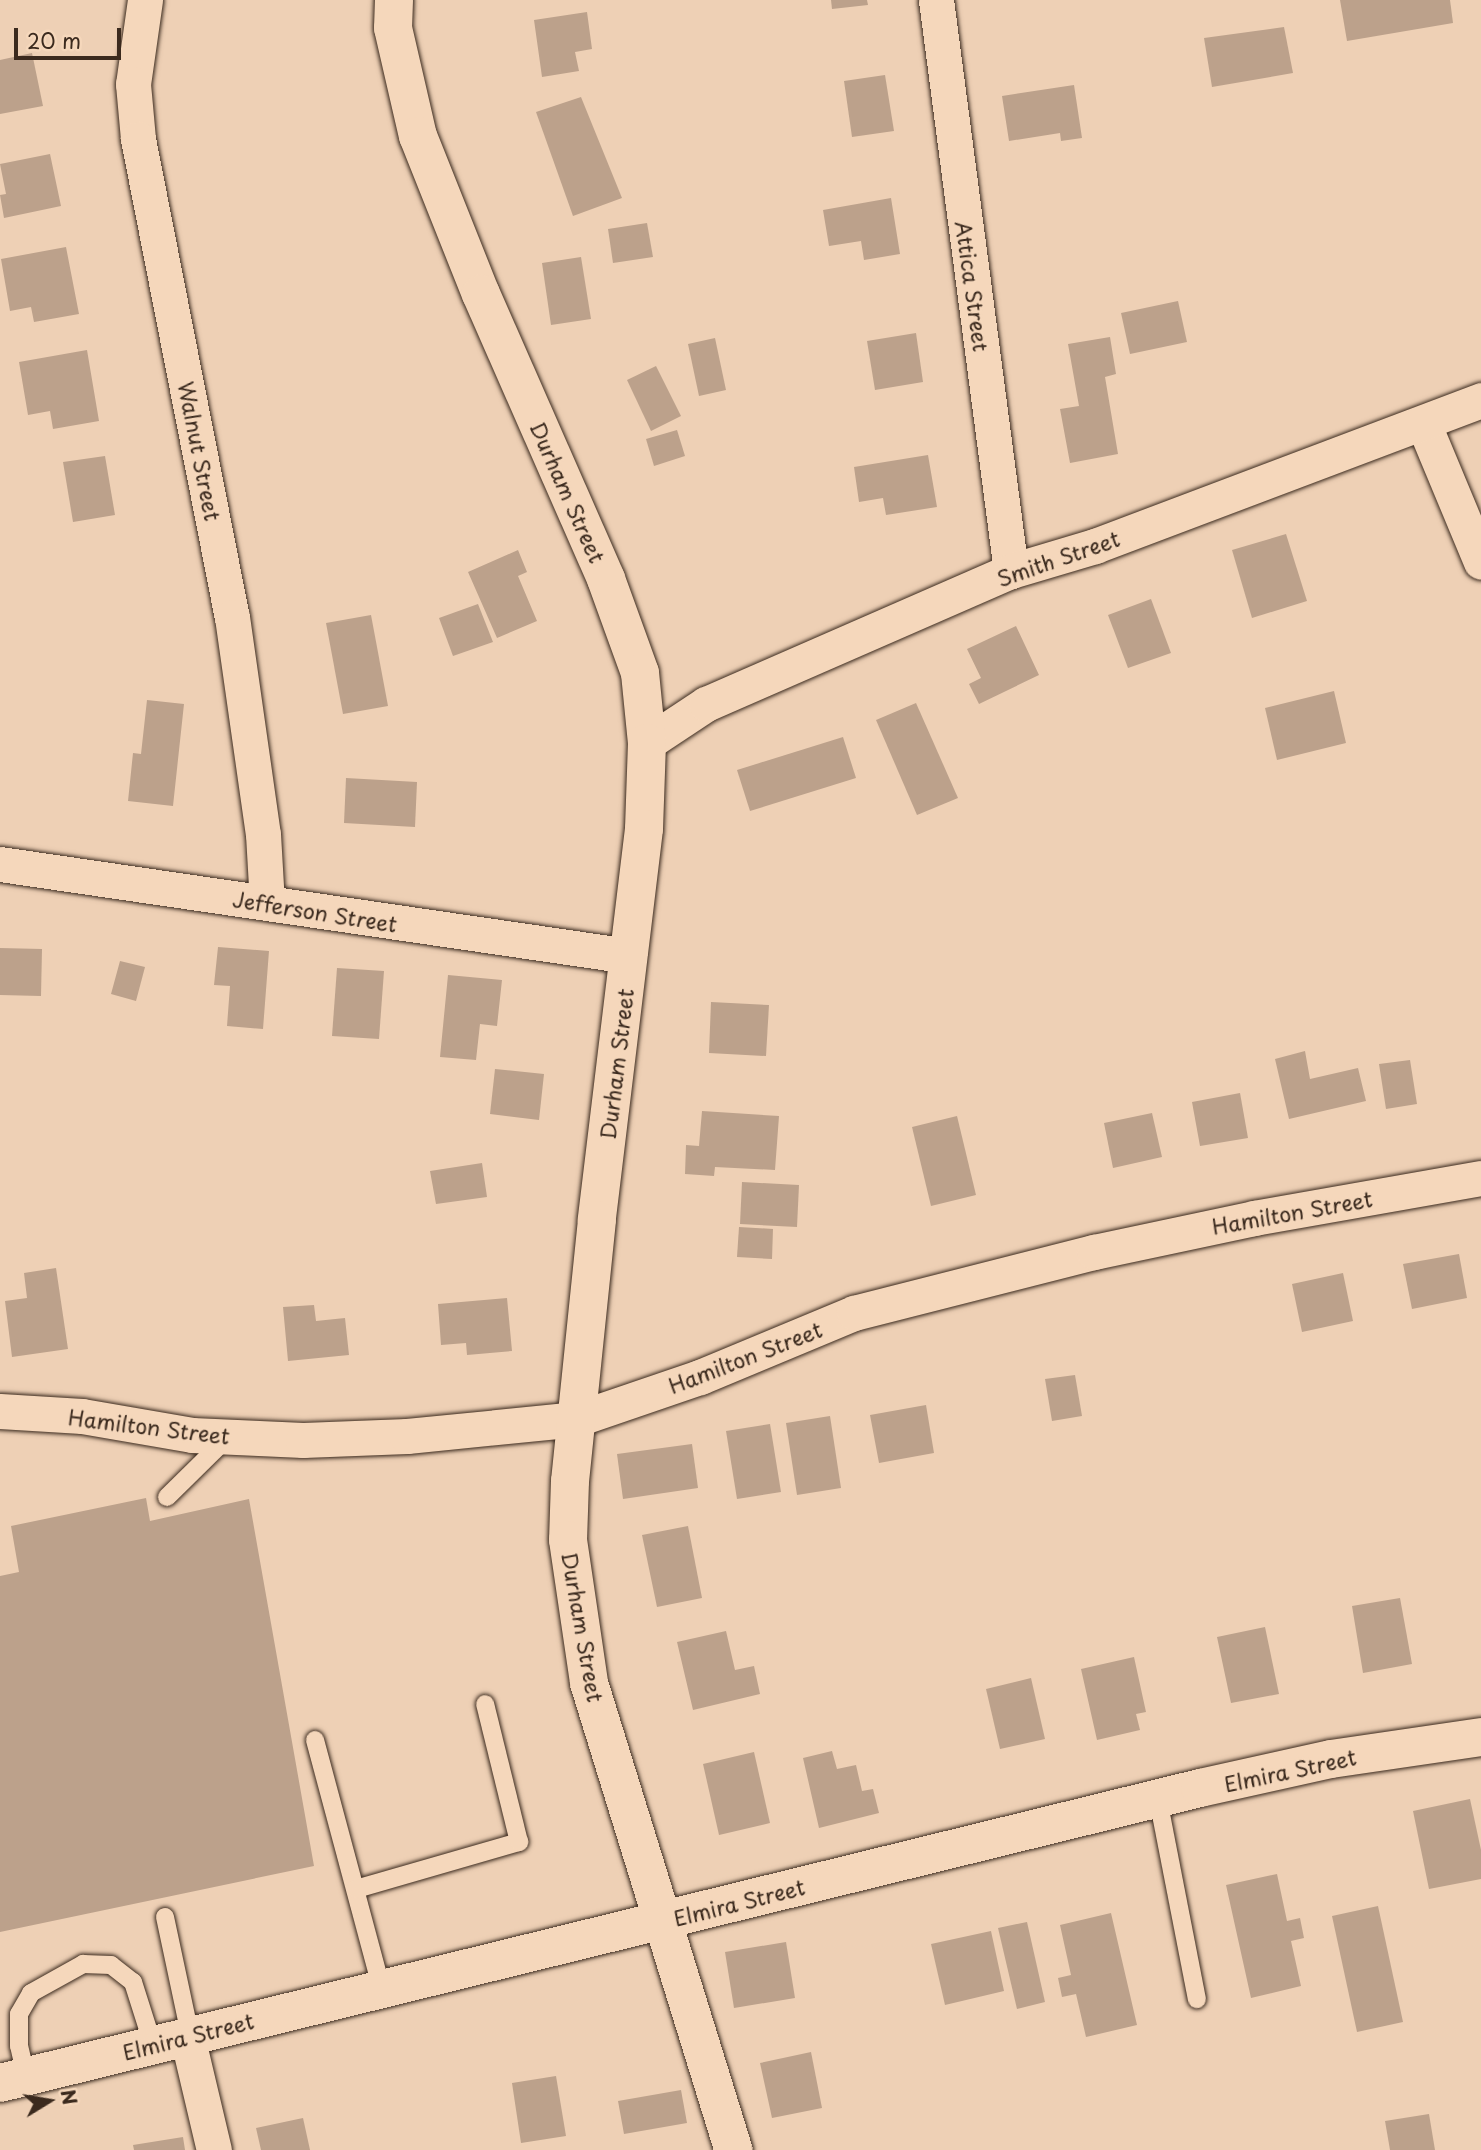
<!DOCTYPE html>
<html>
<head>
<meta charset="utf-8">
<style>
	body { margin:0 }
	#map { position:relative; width:1481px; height:2150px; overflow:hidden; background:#eed0b5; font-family:"Playpen Sans",sans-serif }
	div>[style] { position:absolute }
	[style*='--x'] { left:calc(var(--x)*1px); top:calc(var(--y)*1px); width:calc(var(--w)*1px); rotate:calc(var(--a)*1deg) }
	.building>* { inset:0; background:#bca18b }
	.roads { filter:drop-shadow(0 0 2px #3b2a1e) drop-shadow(0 0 2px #3b2a1e) }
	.service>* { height:18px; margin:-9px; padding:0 9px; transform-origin:9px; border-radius:9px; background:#f5d7bb }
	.minor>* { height:35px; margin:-17.5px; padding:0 17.5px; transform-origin:17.5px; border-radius:17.5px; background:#f5d7bb }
	.tertiary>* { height:38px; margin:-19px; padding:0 19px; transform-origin:19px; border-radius:19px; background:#f5d7bb }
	span { translate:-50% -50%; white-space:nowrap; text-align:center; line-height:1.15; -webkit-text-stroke:5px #f5d7bb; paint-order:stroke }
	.street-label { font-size:21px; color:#3b2a1e }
	.north { position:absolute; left:14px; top:2066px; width:70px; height:70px; -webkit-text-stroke:5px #f5d7bb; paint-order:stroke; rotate:79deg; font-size:19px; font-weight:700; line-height:28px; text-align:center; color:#3b2a1e }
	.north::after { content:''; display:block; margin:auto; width:24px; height:32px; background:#3b2a1e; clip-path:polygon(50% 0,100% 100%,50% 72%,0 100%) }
	.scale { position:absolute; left:14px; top:28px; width:107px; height:32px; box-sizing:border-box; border:4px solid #3b2a1e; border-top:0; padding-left:9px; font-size:21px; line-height:24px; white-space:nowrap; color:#3b2a1e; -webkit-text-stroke:5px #f5d7bb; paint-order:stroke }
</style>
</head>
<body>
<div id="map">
	<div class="building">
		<i style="clip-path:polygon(831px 0,867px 0,868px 5px,832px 9px)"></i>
		<i style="clip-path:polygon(1340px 0,1450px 0,1453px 23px,1347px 41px)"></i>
		<i style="clip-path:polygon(587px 12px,592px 49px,575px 52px,579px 71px,542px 77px,534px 20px)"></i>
		<i style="clip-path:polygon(1284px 27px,1293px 73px,1212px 87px,1204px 38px)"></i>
		<i style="clip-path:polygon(32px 53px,43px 106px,0 114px,0 60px)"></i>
		<i style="clip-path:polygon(885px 75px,894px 131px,852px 137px,844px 81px)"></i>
		<i style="clip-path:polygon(1074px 85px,1082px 138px,1061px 141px,1060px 133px,1009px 141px,1002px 96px)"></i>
		<i style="clip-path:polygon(581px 97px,622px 198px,573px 216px,536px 112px)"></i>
		<i style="clip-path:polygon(50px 154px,61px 206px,4px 218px,0 195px,6px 194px,0 164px)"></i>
		<i style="clip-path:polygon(891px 198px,900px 254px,864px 260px,861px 241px,829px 246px,823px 210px)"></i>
		<i style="clip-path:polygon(647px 223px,653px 257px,613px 263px,608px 229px)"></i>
		<i style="clip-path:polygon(66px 247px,79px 314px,34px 322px,31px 307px,10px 311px,1px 259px)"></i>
		<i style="clip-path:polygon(581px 257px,591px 319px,551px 325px,542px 263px)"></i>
		<i style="clip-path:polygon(1178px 301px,1187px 342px,1130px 354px,1121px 313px)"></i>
		<i style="clip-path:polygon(916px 333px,923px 382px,875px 390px,867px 341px)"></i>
		<i style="clip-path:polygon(1110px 337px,1116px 374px,1105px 377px,1118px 454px,1070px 463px,1060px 409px,1079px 406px,1068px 344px)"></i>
		<i style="clip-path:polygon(715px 338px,726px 390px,699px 396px,688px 344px)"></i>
		<i style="clip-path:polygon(87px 350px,99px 421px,53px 429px,50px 411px,28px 415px,19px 362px)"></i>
		<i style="clip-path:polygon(656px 366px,681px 416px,651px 431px,627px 380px)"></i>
		<i style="clip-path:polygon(677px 430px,685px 456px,654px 466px,646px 439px)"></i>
		<i style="clip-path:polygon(928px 455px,937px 507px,886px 515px,883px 498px,859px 502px,854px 467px)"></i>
		<i style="clip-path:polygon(105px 456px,115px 515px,73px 522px,63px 462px)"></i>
		<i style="clip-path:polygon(1286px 534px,1307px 601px,1252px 618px,1232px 550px)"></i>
		<i style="clip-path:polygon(518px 550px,527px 572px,518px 576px,537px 621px,497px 638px,468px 572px)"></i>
		<i style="clip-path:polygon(1151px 599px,1171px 653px,1128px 668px,1108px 615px)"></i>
		<i style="clip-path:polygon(478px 604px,493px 642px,453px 656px,439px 618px)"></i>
		<i style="clip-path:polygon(371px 615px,388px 706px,343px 714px,326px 623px)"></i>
		<i style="clip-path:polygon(1016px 626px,1039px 675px,979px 704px,969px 684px,981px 678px,967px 649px)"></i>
		<i style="clip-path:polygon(1334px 691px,1346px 743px,1277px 760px,1265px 708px)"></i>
		<i style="clip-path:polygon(147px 700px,184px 704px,173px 806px,128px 801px,133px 753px,141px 754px)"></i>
		<i style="clip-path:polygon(916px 703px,958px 798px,917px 815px,876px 720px)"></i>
		<i style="clip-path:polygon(843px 737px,856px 778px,750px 811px,737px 770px)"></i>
		<i style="clip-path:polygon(346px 778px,417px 782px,415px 827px,344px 823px)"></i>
		<i style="clip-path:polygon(218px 947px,269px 951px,263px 1029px,227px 1026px,230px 986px,214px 985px)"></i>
		<i style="clip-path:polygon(0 948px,42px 949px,41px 996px,0 995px)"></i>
		<i style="clip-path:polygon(120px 961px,145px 967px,136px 1001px,111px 994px)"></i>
		<i style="clip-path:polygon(337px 968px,384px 971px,379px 1039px,332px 1036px)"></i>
		<i style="clip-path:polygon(448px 975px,502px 980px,497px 1026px,480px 1024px,476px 1060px,440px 1057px)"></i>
		<i style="clip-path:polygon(711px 1002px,769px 1005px,766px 1056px,709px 1053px)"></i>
		<i style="clip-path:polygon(1305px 1051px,1310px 1079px,1358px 1068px,1366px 1101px,1289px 1119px,1275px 1059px)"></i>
		<i style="clip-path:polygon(1410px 1060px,1417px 1104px,1386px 1109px,1379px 1064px)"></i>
		<i style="clip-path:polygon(495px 1069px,544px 1074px,539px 1120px,490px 1114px)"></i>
		<i style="clip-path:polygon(1240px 1093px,1248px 1138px,1200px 1146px,1192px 1102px)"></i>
		<i style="clip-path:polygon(702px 1111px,779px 1116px,775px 1170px,715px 1167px,714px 1176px,685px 1174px,686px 1145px,699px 1146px)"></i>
		<i style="clip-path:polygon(1152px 1113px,1162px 1157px,1113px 1168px,1104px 1123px)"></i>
		<i style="clip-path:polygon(957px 1116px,976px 1195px,931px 1206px,912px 1127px)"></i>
		<i style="clip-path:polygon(482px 1163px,487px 1197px,436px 1204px,430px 1171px)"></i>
		<i style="clip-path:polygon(742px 1182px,799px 1185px,797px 1227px,740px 1224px)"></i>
		<i style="clip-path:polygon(739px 1227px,773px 1229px,772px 1259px,737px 1257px)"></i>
		<i style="clip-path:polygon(1459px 1254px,1467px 1298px,1412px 1309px,1403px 1264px)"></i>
		<i style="clip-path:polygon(56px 1268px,68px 1349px,12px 1357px,5px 1301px,27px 1298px,24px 1273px)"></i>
		<i style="clip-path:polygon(1343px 1273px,1353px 1321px,1302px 1332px,1292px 1284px)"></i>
		<i style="clip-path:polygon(507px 1298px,512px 1351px,467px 1355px,466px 1343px,441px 1345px,438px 1304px)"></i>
		<i style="clip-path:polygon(314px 1305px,316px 1321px,345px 1318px,349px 1355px,288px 1361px,283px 1307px)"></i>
		<i style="clip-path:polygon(1075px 1375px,1082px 1416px,1052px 1421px,1045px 1379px)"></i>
		<i style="clip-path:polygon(926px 1405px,934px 1453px,879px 1463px,870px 1415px)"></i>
		<i style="clip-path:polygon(830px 1416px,841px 1488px,797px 1495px,786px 1423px)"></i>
		<i style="clip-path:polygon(770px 1424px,781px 1492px,737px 1499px,726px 1431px)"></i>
		<i style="clip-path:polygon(692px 1444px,698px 1488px,623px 1499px,617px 1454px)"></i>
		<i style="clip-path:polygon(146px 1498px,150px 1521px,249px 1499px,314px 1866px,0 1932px,0 1576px,19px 1572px,11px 1526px)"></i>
		<i style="clip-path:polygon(688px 1526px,702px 1598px,657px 1607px,642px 1535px)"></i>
		<i style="clip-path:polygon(1400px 1598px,1412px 1664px,1363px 1673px,1352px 1606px)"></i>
		<i style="clip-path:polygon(1265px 1627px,1279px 1694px,1231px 1703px,1217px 1637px)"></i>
		<i style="clip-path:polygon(726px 1631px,735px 1670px,754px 1666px,760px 1694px,693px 1710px,677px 1642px)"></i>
		<i style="clip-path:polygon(1134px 1657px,1146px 1712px,1136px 1714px,1140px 1730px,1097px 1740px,1081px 1669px)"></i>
		<i style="clip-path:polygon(1031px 1678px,1045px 1739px,1000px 1749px,986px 1689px)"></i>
		<i style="clip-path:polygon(832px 1751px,837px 1769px,856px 1765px,862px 1791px,873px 1789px,879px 1813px,819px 1828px,803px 1758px)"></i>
		<i style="clip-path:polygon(754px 1752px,770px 1823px,719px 1835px,703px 1764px)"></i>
		<i style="clip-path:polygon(1470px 1799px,1481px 1850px,1481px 1879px,1429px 1889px,1413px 1811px)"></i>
		<i style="clip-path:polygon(1277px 1874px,1287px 1921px,1300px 1918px,1304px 1938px,1291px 1941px,1301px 1986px,1251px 1998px,1226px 1885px)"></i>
		<i style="clip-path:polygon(1378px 1906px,1403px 2022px,1357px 2032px,1332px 1916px)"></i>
		<i style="clip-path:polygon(1111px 1913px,1137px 2025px,1086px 2037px,1076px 1994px,1062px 1997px,1058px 1978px,1071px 1975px,1060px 1925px)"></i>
		<i style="clip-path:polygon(1027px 1922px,1045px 2002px,1017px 2009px,998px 1928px)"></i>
		<i style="clip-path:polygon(991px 1931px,1004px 1991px,945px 2005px,931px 1944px)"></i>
		<i style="clip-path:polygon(786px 1942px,795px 1998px,734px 2008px,725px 1952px)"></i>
		<i style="clip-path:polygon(811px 2052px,822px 2108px,772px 2118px,760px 2063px)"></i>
		<i style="clip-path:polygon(556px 2076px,566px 2136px,521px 2143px,512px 2083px)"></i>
		<i style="clip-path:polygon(681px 2090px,687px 2123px,624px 2134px,618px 2101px)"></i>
		<i style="clip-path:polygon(1429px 2114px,1435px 2150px,1390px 2150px,1385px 2121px)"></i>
		<i style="clip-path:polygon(303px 2118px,310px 2150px,261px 2150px,256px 2128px)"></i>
		<i style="clip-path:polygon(183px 2137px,185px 2150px,134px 2150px,133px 2145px)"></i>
	</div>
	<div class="roads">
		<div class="service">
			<i style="--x:167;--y:1497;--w:86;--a:-44.5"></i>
			<i style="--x:315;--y:1740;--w:259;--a:75"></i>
			<i style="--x:1158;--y:1799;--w:204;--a:79"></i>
			<i style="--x:356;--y:1889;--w:170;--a:-16.1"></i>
			<i style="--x:519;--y:1842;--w:142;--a:-103.8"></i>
			<i style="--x:165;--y:1917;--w:121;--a:78"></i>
			<i style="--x:26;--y:2076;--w:31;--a:-103"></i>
			<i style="--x:19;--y:2046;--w:32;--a:-90"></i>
			<i style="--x:19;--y:2014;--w:24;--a:-60"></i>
			<i style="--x:31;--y:1993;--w:60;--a:-29.1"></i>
			<i style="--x:83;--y:1964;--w:28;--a:2"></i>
			<i style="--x:111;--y:1965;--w:28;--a:38"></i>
			<i style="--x:133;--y:1982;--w:66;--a:72.4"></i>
		</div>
		<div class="minor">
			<i style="--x:145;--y:0;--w:85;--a:98.1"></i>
			<i style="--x:133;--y:84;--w:55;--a:84.8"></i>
			<i style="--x:138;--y:139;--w:487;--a:78.9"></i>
			<i style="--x:232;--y:617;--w:219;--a:81.9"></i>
			<i style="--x:263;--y:834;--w:69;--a:86.7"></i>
			<i style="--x:936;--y:0;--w:576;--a:82.52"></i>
			<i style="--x:1424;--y:425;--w:148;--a:67.4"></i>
			<i style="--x:647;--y:743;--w:71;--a:-33.5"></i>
			<i style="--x:706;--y:704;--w:333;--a:-23.6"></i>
			<i style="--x:1011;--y:571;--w:88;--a:-16.6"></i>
			<i style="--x:1095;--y:546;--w:413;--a:-20.7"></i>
			<i style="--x:0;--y:864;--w:636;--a:8.32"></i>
			<i style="--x:0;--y:1411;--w:82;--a:3.5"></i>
			<i style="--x:82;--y:1416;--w:112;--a:9.8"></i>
			<i style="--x:192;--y:1435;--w:111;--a:2.6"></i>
			<i style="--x:303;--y:1440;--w:104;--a:-2.2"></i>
			<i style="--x:407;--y:1436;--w:171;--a:-5.7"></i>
			<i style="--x:577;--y:1419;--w:130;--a:-18.9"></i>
			<i style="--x:700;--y:1377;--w:167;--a:-22.6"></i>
			<i style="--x:854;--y:1313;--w:248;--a:-14.3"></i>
			<i style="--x:1094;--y:1252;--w:164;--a:-12"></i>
			<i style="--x:1254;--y:1218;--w:230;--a:-10"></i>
			<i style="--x:187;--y:2036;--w:117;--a:76.7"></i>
		</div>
		<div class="tertiary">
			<i style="--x:394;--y:0;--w:28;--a:92"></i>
			<i style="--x:393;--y:28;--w:111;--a:77"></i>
			<i style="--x:418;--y:136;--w:170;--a:68.3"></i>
			<i style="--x:481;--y:294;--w:311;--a:66.3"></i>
			<i style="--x:606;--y:579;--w:100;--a:70.1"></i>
			<i style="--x:640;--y:673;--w:70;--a:84.3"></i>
			<i style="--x:647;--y:743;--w:86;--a:92"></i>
			<i style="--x:644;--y:829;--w:394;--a:96.9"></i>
			<i style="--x:597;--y:1220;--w:262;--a:95.9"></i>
			<i style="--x:570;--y:1481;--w:59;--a:91.9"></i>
			<i style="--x:568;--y:1540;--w:145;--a:81.6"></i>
			<i style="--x:589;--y:1683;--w:489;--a:72.8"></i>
			<i style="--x:0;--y:2083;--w:1236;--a:-13.81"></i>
			<i style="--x:1200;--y:1788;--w:134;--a:-12.5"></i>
			<i style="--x:1331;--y:1759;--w:152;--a:-8.3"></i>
		</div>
	</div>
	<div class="street-label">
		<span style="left:973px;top:286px;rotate:82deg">Attica Street</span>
		<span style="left:200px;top:451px;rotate:79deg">Walnut Street</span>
		<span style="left:568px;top:492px;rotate:66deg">Durham Street</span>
		<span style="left:1058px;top:558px;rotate:-19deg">Smith Street</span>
		<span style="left:315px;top:911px;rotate:9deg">Jefferson Street</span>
		<span style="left:616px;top:1064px;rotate:-83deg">Durham Street</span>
		<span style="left:1292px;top:1212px;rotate:-10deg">Hamilton Street</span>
		<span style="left:745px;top:1357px;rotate:-21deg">Hamilton Street</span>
		<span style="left:149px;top:1426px;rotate:7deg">Hamilton Street</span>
		<span style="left:583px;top:1627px;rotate:80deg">Durham Street</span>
		<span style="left:1290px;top:1770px;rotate:-12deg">Elmira Street</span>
		<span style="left:739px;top:1902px;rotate:-14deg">Elmira Street</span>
		<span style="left:188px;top:2036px;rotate:-14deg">Elmira Street</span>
	</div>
	<div class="north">N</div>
	<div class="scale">20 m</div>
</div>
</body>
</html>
